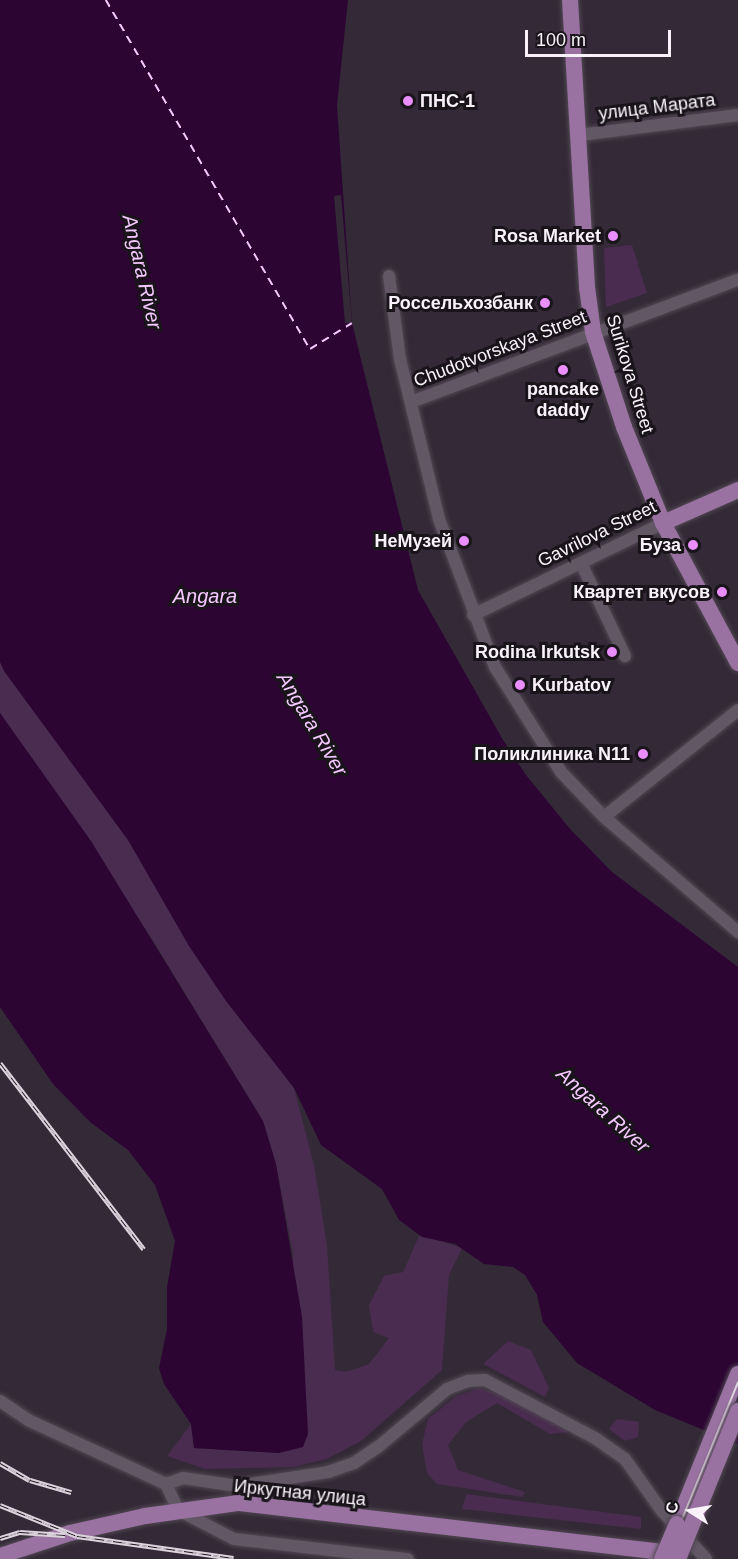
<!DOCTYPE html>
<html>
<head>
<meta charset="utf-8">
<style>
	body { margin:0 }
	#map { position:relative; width:738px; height:1559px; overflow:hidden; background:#342a37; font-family:Arial,sans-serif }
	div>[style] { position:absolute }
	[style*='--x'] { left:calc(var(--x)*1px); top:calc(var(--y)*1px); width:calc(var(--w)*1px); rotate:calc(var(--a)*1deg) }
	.green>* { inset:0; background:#492c4f }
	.water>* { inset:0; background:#2c0533 }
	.pier>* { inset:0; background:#342a37 }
	.ferry>* { height:1.5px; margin-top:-0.75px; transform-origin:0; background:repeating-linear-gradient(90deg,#f5c9ff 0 8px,transparent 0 14px) }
	.roads { filter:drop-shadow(0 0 2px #514853) drop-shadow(0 0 2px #514853) }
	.minor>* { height:12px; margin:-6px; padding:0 6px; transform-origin:6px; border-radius:6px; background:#625765 }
	.major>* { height:16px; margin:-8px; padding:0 8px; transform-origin:8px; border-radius:8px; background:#9972a1 }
	.tram>* { height:1.5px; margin:-0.75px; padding:0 0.75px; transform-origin:0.75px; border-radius:0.75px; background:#dcd4dd }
	.rail>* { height:5px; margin-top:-2.5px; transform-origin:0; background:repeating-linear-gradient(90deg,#19141a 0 9px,#dcd4dd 0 18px); box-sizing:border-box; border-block:2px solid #dcd4dd }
	.bridges { filter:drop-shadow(0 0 2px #514853) drop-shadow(0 0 2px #514853) }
	.major-bridge>* { height:16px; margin:-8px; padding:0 8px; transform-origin:8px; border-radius:8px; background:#9972a1 }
	.dots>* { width:16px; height:16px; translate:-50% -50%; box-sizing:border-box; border:3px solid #19141a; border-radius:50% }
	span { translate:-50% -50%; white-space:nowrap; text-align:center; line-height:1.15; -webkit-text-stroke:6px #19141a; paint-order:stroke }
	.poi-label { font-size:18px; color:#f9f2fa; font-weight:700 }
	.left { translate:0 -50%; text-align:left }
	.right { translate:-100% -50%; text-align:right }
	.street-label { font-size:18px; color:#f9f2fa }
	.water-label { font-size:20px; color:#f5c9ff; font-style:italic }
	.north { position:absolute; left:660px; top:1481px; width:60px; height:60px; -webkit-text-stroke:4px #19141a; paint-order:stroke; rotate:281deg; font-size:16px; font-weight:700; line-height:24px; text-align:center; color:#f9f2fa }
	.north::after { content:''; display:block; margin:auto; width:21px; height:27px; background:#f9f2fa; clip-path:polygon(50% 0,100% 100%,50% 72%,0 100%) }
	.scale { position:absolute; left:525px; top:30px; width:146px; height:27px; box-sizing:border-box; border:3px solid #f9f2fa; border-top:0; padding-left:8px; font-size:18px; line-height:21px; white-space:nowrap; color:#f9f2fa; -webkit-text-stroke:4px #19141a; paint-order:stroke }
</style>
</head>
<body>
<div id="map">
	<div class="green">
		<i style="clip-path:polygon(632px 245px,647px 293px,606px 307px,604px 248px)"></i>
		<i style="clip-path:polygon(0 662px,128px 840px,210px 977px,294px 1088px,314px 1165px,327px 1245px,335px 1370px,346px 1372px,369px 1364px,389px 1338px,373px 1332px,369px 1305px,384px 1276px,403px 1272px,420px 1234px,462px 1248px,449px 1275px,442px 1370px,361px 1441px,327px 1459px,294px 1467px,205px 1469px,167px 1456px,191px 1424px,194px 1448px,279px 1453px,293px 1254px,276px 1164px,263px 1121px,152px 939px,0 713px)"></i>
		<i style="clip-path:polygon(508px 1341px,531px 1350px,549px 1388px,545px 1397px,483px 1364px)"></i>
		<i style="clip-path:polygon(479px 1388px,509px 1397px,570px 1432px,550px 1434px,497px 1403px,466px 1422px,448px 1445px,458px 1470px,525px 1492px,522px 1497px,437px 1484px,427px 1473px,422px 1444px,428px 1419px,456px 1396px)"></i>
		<i style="clip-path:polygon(617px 1419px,639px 1422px,638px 1437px,625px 1441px,609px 1429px)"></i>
		<i style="clip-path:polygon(466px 1494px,641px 1517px,641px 1529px,462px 1509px)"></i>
	</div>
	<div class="water">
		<i style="clip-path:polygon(0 0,348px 0,337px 105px,352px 323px,418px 590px,503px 740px,526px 775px,571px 830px,612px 872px,738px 967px,738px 1444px,655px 1410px,577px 1363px,543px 1322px,537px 1295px,525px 1275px,513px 1267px,484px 1264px,455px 1244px,422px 1237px,399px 1220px,382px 1189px,321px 1145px,294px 1088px,226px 1001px,189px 946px,128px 840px,4px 671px,0 662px)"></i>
		<i style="clip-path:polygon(0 713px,91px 841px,263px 1121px,276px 1164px,302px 1317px,308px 1434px,303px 1447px,279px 1453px,194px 1448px,191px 1424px,164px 1384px,159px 1368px,167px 1329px,167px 1287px,175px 1241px,155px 1185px,128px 1150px,90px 1122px,53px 1084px,0 1007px)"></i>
	</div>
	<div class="pier">
		<i style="clip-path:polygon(341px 195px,352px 323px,345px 323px,334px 196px)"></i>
	</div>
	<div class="ferry">
		<i style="--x:106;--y:0;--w:404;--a:59.7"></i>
		<i style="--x:310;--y:349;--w:49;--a:-31.8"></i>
	</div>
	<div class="roads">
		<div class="minor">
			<i style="--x:580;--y:135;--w:159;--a:-7.2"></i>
			<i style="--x:389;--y:276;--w:84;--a:82.5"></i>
			<i style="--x:400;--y:359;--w:165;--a:76.3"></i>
			<i style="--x:439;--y:519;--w:158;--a:69.3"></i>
			<i style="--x:495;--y:667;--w:124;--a:57.8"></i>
			<i style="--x:561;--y:772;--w:62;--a:46.3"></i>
			<i style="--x:604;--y:817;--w:177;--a:40.6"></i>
			<i style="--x:411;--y:402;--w:349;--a:-20.5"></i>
			<i style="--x:581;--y:563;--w:103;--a:64.7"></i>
			<i style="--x:473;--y:615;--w:211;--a:-25.8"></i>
			<i style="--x:604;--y:817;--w:171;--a:-38.6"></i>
			<i style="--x:0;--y:1401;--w:34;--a:34"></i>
			<i style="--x:28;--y:1420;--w:152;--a:24.9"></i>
			<i style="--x:166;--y:1484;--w:29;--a:65"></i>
			<i style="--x:178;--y:1510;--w:63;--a:27.4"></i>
			<i style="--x:234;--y:1539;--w:175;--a:6.6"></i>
			<i style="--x:166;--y:1484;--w:18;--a:-19"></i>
			<i style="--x:183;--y:1478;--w:55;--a:8.4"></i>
			<i style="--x:237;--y:1486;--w:92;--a:-8.7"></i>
			<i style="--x:328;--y:1472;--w:28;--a:-19"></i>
			<i style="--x:354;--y:1463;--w:29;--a:-34"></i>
			<i style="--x:378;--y:1447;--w:90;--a:-40"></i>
			<i style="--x:447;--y:1389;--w:22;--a:-21"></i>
			<i style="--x:468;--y:1381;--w:17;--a:-3"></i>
			<i style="--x:485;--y:1380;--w:124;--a:27.8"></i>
			<i style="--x:595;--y:1438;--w:37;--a:35"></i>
			<i style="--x:625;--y:1459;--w:64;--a:54.6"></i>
			<i style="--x:662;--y:1511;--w:65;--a:47.5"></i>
		</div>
		<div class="major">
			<i style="--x:570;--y:0;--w:288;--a:86.6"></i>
			<i style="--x:587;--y:287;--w:45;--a:82.4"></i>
			<i style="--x:593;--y:332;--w:100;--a:71.9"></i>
			<i style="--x:624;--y:427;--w:104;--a:67.9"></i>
			<i style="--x:663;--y:523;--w:159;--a:61.8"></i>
			<i style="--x:663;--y:523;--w:82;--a:-23.7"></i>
			<i style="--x:677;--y:1524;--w:162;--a:-67.9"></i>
			<i style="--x:0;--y:1556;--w:74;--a:-18.2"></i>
			<i style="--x:70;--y:1533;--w:77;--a:-12.8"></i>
			<i style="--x:145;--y:1516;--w:95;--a:-7.9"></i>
			<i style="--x:239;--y:1503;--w:429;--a:6.6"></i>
		</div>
	</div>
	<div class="tram">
		<i style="--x:666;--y:1559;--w:190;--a:-67.8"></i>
	</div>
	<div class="rail">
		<i style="--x:0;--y:1063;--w:235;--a:52.3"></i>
		<i style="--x:0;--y:1463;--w:34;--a:30"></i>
		<i style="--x:30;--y:1480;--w:43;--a:16.3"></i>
		<i style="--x:0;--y:1505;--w:83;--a:21.9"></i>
		<i style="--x:77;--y:1536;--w:158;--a:8"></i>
		<i style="--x:0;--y:1538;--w:21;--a:-17"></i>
		<i style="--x:20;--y:1532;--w:45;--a:3.8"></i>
	</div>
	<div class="bridges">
		<div class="major-bridge">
			<i style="--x:662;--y:1559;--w:38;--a:-67"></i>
			<i style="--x:678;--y:1559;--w:160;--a:-67.9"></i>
		</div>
	</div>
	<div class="dots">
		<i style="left:408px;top:101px;background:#ea8dfd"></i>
		<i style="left:613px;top:236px;background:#ea8dfd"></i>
		<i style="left:545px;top:303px;background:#ea8dfd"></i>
		<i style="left:563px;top:370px;background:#ea8dfd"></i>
		<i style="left:464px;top:541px;background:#ea8dfd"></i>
		<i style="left:693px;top:545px;background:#ea8dfd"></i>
		<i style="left:722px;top:592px;background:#ea8dfd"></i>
		<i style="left:612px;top:652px;background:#ea8dfd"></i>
		<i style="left:520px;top:685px;background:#ea8dfd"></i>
		<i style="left:643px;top:754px;background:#ea8dfd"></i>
	</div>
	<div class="poi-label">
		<span class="left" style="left:420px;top:101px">ПНС-1</span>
		<span class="right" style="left:601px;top:236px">Rosa Market</span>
		<span class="right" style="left:533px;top:303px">Россельхозбанк</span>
		<span style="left:563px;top:400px">pancake<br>daddy</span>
		<span class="right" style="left:452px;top:541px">НеМузей</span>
		<span class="right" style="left:681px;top:545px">Буза</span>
		<span class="right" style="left:710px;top:592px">Квартет вкусов</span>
		<span class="right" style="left:600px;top:652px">Rodina Irkutsk</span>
		<span class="left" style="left:532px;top:685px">Kurbatov</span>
		<span class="right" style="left:630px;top:754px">Поликлиника N11</span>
	</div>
	<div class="street-label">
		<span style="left:657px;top:107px;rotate:-7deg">улица Марата</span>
		<span style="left:500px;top:349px;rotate:-21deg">Chudotvorskaya Street</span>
		<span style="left:630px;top:374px;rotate:73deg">Surikova Street</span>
		<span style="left:597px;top:534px;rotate:-26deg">Gavrilova Street</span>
		<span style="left:300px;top:1493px;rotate:6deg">Иркутная улица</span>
	</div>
	<div class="water-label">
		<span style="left:142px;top:272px;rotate:77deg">Angara River</span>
		<span style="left:205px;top:596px">Angara</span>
		<span style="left:312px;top:724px;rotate:59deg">Angara River</span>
		<span style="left:603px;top:1110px;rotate:42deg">Angara River</span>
	</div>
	<div class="north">С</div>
	<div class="scale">100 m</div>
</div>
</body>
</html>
